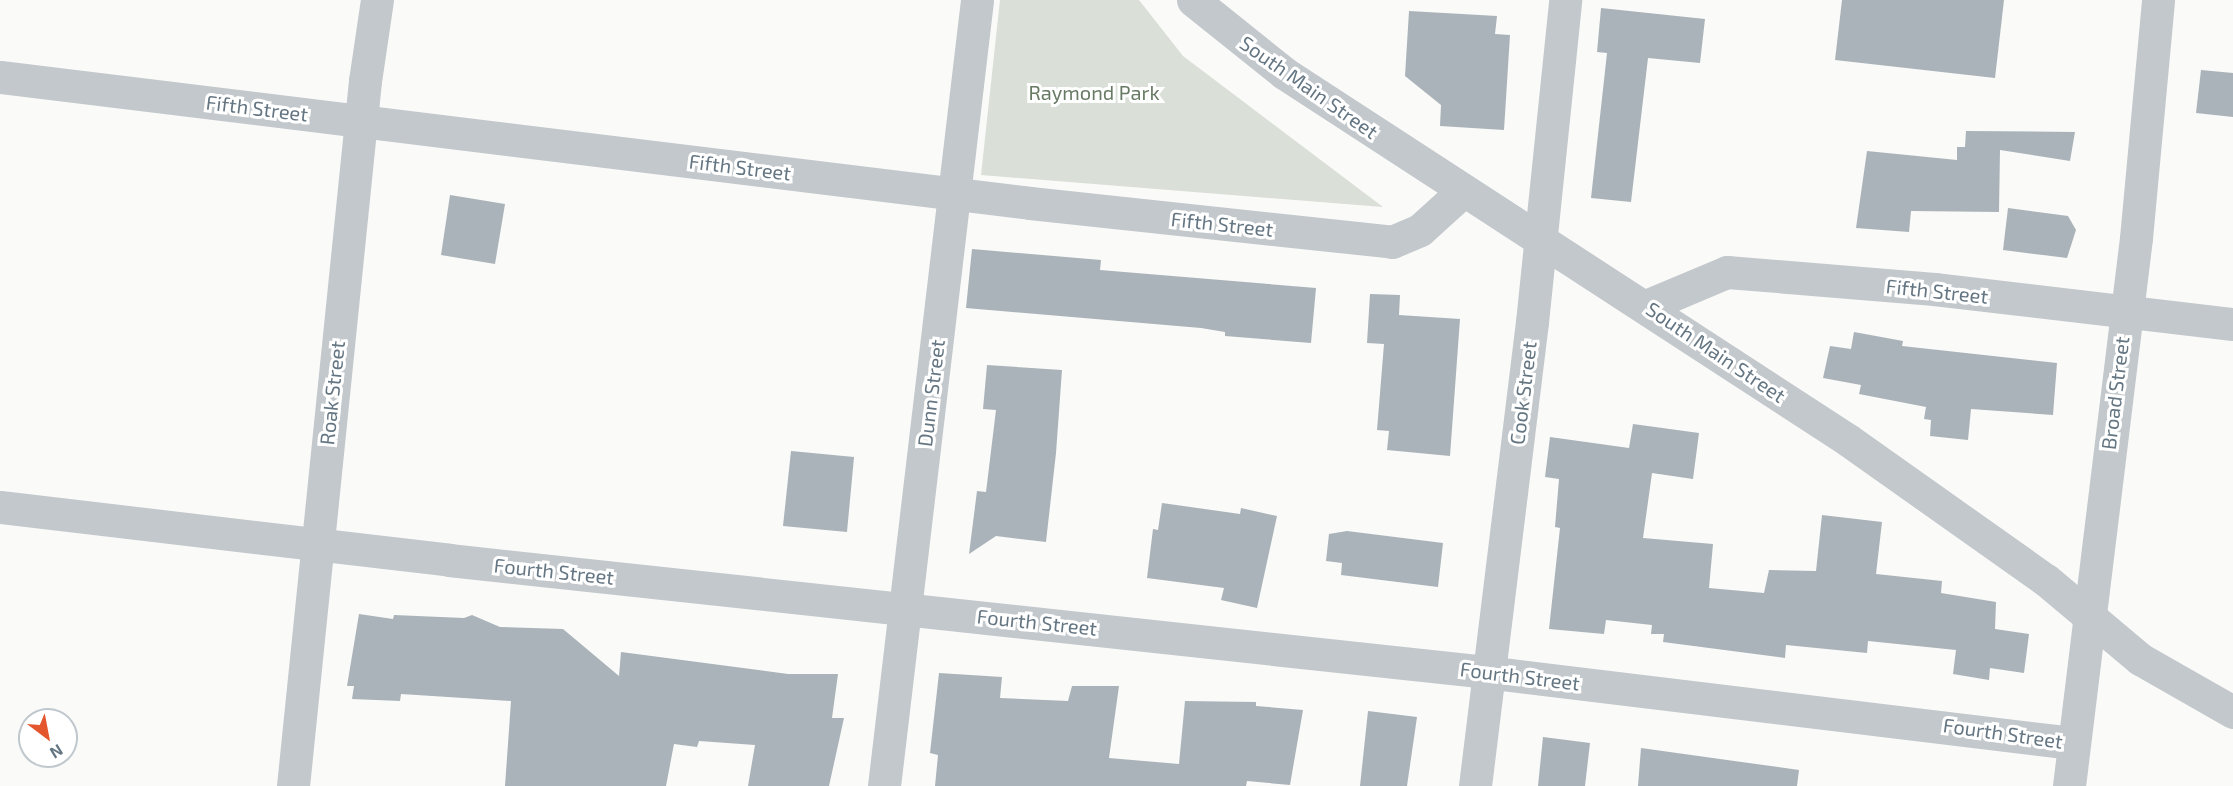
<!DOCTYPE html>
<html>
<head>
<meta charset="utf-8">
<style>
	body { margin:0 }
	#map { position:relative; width:2233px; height:786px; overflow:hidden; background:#fafaf8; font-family:"Exo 2",sans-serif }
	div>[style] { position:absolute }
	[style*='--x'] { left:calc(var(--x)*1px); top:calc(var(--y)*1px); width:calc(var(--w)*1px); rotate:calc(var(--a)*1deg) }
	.green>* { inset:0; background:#dadfd7 }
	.building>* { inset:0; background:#aab3b9 }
	.minor>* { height:33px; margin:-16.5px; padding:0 16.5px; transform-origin:16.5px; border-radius:16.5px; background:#c3c8cc }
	span { translate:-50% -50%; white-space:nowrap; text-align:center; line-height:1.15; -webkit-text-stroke:6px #fff; paint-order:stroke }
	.street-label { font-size:20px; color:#657683 }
	.park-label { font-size:20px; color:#687a64 }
	.north { position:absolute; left:18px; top:708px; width:60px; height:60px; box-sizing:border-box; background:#fff; border:2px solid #c1c8cd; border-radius:50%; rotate:148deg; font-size:16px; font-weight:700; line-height:24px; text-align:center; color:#657683 }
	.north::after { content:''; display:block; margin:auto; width:21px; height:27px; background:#e4572e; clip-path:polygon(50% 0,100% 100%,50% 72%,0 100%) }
</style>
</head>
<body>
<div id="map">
	<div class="green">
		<i style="clip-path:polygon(1000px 0,1139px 0,1183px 56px,1383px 207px,981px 175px)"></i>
	</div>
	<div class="building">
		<i style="clip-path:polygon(1842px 0,2004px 0,1995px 78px,1835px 60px)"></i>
		<i style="clip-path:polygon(1601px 8px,1705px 19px,1700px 63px,1648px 58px,1631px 202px,1591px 198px,1607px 53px,1597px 52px)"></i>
		<i style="clip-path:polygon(1409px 11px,1497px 16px,1495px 34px,1510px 35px,1504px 130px,1440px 126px,1441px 105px,1405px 76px)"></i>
		<i style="clip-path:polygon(2201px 70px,2233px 73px,2233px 117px,2196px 113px)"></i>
		<i style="clip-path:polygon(1966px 131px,2075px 132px,2070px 161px,2000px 150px,1999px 212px,1911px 211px,1909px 232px,1856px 228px,1867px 151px,1957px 160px,1957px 147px,1965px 147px)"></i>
		<i style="clip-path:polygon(450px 195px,505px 204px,495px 264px,441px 255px)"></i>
		<i style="clip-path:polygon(2008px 208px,2068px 216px,2076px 230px,2067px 258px,2003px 250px)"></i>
		<i style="clip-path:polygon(972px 249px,1101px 260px,1100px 270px,1316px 288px,1311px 343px,1225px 336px,1225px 332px,1201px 328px,966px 308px)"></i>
		<i style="clip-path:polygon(1370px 294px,1400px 295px,1399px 315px,1460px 319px,1450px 456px,1387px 450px,1389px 431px,1377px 430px,1384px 344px,1367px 343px)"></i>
		<i style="clip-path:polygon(1854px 332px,1903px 341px,1902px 346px,2057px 363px,2053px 415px,1971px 409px,1968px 440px,1930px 436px,1931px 420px,1924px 419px,1926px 407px,1859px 394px,1861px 385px,1823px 378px,1830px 346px,1851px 349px)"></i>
		<i style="clip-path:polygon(987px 365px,1062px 370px,1056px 453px,1046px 542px,996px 536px,969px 554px,977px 491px,986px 492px,996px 410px,983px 409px)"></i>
		<i style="clip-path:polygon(1633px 424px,1699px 433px,1693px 479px,1652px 473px,1643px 538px,1713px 544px,1709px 588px,1764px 593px,1769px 570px,1816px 571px,1822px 515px,1882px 522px,1876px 574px,1942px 581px,1941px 593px,1996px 602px,1995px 629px,2029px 634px,2024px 673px,1990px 668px,1989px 680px,1953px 674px,1956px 650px,1868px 641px,1867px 653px,1786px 645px,1785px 658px,1663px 642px,1664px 634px,1651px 634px,1652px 625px,1606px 620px,1604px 634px,1549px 629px,1560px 528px,1555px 527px,1559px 479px,1545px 477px,1550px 437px,1629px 448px)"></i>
		<i style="clip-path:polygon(791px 451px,854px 457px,847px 532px,783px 526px)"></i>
		<i style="clip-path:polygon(1162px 503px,1240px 514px,1241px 508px,1277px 516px,1257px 608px,1221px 600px,1224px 588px,1147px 578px,1153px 529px,1158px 530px)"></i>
		<i style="clip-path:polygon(1347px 531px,1443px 543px,1438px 587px,1341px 575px,1342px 563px,1326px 561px,1329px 534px)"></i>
		<i style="clip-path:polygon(359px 614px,393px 619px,394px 615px,464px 618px,472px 615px,500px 627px,563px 629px,619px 676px,621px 652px,788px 674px,838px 674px,832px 718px,844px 718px,829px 786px,748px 786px,755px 745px,699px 741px,697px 747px,674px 744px,666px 786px,505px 786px,511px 701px,401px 694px,400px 701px,352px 699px,354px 686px,347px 686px)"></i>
		<i style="clip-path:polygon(939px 673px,1002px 677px,1000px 698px,1068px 701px,1072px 686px,1119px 686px,1109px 758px,1179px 764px,1185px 701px,1256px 702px,1256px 706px,1303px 710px,1290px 785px,1247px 781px,1246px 786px,935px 786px,938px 755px,930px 753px)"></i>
		<i style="clip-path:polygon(1368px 711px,1417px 717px,1407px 786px,1360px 786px)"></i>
		<i style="clip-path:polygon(1543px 737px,1590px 743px,1585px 786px,1538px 786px)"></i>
		<i style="clip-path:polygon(1641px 748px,1799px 770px,1797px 786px,1638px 786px)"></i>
	</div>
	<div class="minor">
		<i style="--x:1193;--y:0;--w:117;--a:38.7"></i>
		<i style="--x:1284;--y:73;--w:673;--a:33.05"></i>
		<i style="--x:1848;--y:440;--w:242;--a:35.3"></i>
		<i style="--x:2046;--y:580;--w:123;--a:40"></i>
		<i style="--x:2140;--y:659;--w:107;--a:29.7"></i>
		<i style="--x:0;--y:77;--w:1038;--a:6.97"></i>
		<i style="--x:1030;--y:203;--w:364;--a:6.1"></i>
		<i style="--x:1392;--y:242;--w:30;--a:-23"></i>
		<i style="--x:1420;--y:230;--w:58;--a:-42.2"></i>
		<i style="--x:1646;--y:306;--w:88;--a:-22.8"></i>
		<i style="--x:1727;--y:272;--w:208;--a:4.7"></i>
		<i style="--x:1934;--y:289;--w:301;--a:6.7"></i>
		<i style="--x:0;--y:507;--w:452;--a:6.7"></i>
		<i style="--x:449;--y:560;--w:1043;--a:6.16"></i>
		<i style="--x:1486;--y:672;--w:591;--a:6.9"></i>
		<i style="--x:293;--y:786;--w:709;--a:-84.17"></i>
		<i style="--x:365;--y:81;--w:82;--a:-81.6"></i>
		<i style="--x:884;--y:786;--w:791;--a:-83.25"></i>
		<i style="--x:1475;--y:786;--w:467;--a:-83"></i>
		<i style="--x:1532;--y:322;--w:324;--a:-84.1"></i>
		<i style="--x:2069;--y:786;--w:552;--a:-83.03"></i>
		<i style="--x:2136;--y:238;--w:239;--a:-84.7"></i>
	</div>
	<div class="street-label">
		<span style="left:1309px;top:87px;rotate:35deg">South Main Street</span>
		<span style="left:257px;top:108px;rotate:7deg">Fifth Street</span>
		<span style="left:740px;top:167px;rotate:7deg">Fifth Street</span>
		<span style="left:1222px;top:224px;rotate:6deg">Fifth Street</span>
		<span style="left:1937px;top:291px;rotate:6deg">Fifth Street</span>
		<span style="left:1716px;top:352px;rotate:34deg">South Main Street</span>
		<span style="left:332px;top:393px;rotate:-84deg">Roak Street</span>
		<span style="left:931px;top:393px;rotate:-83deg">Dunn Street</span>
		<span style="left:1523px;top:393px;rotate:-83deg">Cook Street</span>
		<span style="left:2115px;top:393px;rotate:-83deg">Broad Street</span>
		<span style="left:554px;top:571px;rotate:6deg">Fourth Street</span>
		<span style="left:1037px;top:622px;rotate:6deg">Fourth Street</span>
		<span style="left:1520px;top:676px;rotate:7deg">Fourth Street</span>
		<span style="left:2003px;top:733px;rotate:8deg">Fourth Street</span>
	</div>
	<div class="park-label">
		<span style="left:1094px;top:92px">Raymond Park</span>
	</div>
	<div class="north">N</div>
</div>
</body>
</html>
